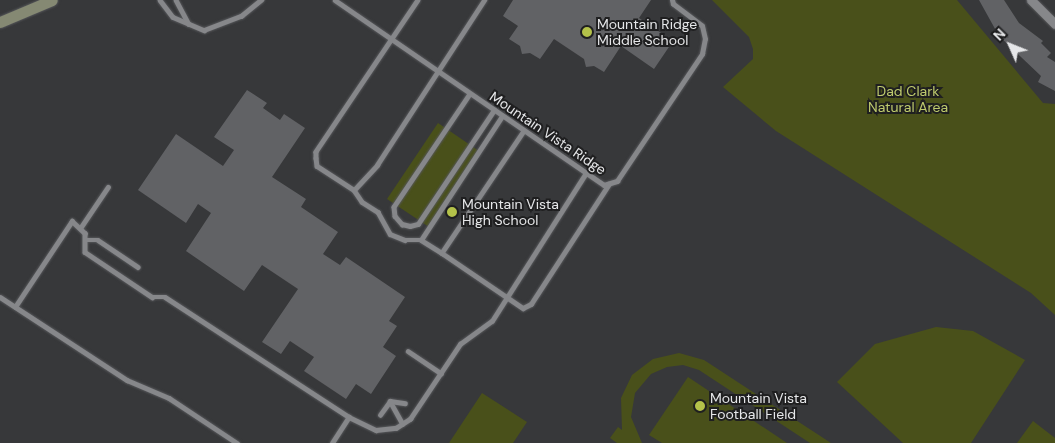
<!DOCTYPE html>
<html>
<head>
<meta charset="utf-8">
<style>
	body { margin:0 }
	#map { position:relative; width:1055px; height:443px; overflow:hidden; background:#37383a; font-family:"DM Sans",sans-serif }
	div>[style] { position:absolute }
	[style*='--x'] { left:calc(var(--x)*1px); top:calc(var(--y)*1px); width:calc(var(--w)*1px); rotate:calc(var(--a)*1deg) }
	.green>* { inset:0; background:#49501a }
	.building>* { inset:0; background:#616265 }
	.roads { filter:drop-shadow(0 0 1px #56575a) drop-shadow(0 0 1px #56575a) }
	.service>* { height:4.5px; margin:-2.25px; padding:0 2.25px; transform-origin:2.25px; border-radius:2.25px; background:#86878a }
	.minor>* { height:9px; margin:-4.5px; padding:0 4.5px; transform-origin:4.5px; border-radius:4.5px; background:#86878a }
	.secondary>* { height:11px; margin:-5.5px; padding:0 5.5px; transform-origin:5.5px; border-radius:5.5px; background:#858973 }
	.dots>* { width:14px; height:14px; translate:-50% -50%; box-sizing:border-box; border:2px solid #1f1f20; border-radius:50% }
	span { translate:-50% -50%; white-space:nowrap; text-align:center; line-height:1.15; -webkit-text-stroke:4px #1f1f20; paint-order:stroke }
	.poi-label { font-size:14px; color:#e6e7e9 }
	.left { translate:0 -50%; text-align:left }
	.park-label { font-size:14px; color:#beca6d }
	.street-label { font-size:14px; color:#e6e7e9 }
	.north { position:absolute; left:985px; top:20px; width:50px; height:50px; -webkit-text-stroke:4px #1f1f20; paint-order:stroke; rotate:314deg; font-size:14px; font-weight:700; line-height:20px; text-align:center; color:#e6e7e9 }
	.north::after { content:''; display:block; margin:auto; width:18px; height:22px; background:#e6e7e9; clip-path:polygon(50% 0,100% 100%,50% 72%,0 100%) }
</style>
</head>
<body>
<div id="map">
	<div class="green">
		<i style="clip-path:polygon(712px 0,957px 0,1043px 103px,1055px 104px,1055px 315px,1031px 293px,776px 131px,723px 87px,753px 59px,753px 49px,749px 37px)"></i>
		<i style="clip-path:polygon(438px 123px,479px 151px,429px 227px,387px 199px)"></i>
		<i style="clip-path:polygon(936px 327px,973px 331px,1025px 360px,971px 443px,903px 443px,837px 382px,875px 344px)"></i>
		<i style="clip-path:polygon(679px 353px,704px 360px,831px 443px,810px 443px,699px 370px,683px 365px,667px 367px,651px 374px,635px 393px,631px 417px,642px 443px,617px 443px,610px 438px,618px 427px,622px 430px,621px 398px,632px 375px,653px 359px)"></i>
		<i style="clip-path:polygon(688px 377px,787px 443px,662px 443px,649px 435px)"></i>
		<i style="clip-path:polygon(482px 393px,527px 422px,513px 443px,449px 443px)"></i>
		<i style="clip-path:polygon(1033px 421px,1055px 438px,1055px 443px,1017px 443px)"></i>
	</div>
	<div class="building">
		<i style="clip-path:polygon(513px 0,651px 0,639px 18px,673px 41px,654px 69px,621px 46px,604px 72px,594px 66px,586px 67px,584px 59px,554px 39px,540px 59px,530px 53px,522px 54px,520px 46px,509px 39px,518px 26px,503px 16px)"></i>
		<i style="clip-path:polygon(979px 0,1004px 0,1019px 23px,1043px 41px,1041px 43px,1051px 53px,1047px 57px,1055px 62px,1055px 91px,1038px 82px,1041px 76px,999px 36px)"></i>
		<i style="clip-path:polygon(247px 90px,267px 103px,263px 108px,280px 120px,284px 114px,305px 128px,272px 177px,306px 199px,301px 207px,338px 232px,323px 254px,340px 265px,346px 257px,405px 297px,389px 321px,397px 326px,383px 347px,396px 356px,371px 394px,356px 384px,346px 399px,304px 371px,314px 357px,290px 341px,281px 354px,262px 342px,298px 289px,262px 265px,244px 291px,186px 251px,211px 213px,198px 204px,186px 223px,138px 190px,176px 134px,223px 166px,234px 150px,214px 137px)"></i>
	</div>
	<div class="roads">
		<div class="service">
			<i style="--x:160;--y:0;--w:21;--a:53"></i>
			<i style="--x:173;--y:17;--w:34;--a:23"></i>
			<i style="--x:204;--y:30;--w:40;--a:-21"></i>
			<i style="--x:241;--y:16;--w:26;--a:-39"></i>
			<i style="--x:176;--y:0;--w:27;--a:62"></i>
			<i style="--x:335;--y:0;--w:326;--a:34.5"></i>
			<i style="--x:604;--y:185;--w:14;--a:-17"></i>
			<i style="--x:617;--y:181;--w:153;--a:-56.2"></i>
			<i style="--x:702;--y:54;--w:15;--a:-79"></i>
			<i style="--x:705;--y:39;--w:13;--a:-103"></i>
			<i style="--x:702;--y:26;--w:36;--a:-143"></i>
			<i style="--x:673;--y:4;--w:4;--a:-104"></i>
			<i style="--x:418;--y:0;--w:183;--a:123.9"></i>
			<i style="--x:316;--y:152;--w:6;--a:90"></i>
			<i style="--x:316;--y:158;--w:8;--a:83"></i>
			<i style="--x:317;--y:166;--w:44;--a:33"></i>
			<i style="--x:354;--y:190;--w:14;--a:56"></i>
			<i style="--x:362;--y:202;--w:19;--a:32"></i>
			<i style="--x:378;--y:212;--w:25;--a:61"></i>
			<i style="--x:390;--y:234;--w:16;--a:22"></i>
			<i style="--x:405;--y:240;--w:16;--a:0"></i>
			<i style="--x:421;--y:240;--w:25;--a:32"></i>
			<i style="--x:470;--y:94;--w:136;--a:123.9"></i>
			<i style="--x:394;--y:207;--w:9;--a:84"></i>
			<i style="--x:395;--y:216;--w:11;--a:49"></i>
			<i style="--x:402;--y:224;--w:8;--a:14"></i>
			<i style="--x:410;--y:226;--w:8;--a:-14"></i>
			<i style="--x:418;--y:224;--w:137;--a:-56.3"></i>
			<i style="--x:524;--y:131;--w:147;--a:123.9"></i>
			<i style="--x:442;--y:253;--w:98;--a:34.2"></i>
			<i style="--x:523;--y:308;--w:9;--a:-27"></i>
			<i style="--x:531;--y:304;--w:143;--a:-57"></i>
			<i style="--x:354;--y:190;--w:34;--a:-47"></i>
			<i style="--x:377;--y:165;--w:197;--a:-57"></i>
			<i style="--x:81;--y:227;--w:48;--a:-56"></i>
			<i style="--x:86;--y:240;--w:12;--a:0"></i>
			<i style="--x:98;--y:240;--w:48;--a:34"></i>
			<i style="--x:421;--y:240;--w:148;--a:-56.8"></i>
			<i style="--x:0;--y:297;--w:152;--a:33.2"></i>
			<i style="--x:127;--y:380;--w:46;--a:23.2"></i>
			<i style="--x:169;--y:398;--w:82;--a:33.5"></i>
			<i style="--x:15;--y:307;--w:103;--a:-56.5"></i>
			<i style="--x:72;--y:221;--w:18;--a:43"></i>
			<i style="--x:85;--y:233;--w:19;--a:90"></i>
			<i style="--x:85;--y:252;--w:81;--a:33.9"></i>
			<i style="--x:152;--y:297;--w:13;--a:0"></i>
			<i style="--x:165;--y:297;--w:220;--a:33.1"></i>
			<i style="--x:408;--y:351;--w:40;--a:34"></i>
			<i style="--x:390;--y:401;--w:26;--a:61"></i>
			<i style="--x:380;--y:415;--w:17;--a:-54"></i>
			<i style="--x:390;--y:401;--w:15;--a:8"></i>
			<i style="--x:332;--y:443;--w:31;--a:-57"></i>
			<i style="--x:349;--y:417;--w:30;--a:26"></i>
			<i style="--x:376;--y:430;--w:20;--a:-6"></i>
			<i style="--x:396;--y:428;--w:17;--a:-33"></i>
			<i style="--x:410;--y:419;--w:90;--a:-56.3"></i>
			<i style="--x:460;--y:344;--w:39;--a:-36"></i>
			<i style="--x:492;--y:321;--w:175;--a:-57.6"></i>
		</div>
		<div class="minor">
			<i style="--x:1031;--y:0;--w:34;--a:45"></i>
		</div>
		<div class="secondary">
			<i style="--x:0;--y:22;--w:56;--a:-22.9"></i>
		</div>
	</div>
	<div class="dots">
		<i style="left:587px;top:32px;background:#b4c24a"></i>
		<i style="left:452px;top:212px;background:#b4c24a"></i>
		<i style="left:700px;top:406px;background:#b4c24a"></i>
	</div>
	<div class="poi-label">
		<span class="left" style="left:597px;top:32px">Mountain Ridge<br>Middle School</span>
		<span class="left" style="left:462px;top:212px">Mountain Vista<br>High School</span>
		<span class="left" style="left:710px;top:406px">Mountain Vista<br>Football Field</span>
	</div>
	<div class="park-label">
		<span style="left:908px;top:99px">Dad Clark<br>Natural Area</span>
	</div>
	<div class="street-label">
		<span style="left:548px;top:133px;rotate:34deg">Mountain Vista Ridge</span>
	</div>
	<div class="north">N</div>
</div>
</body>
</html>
